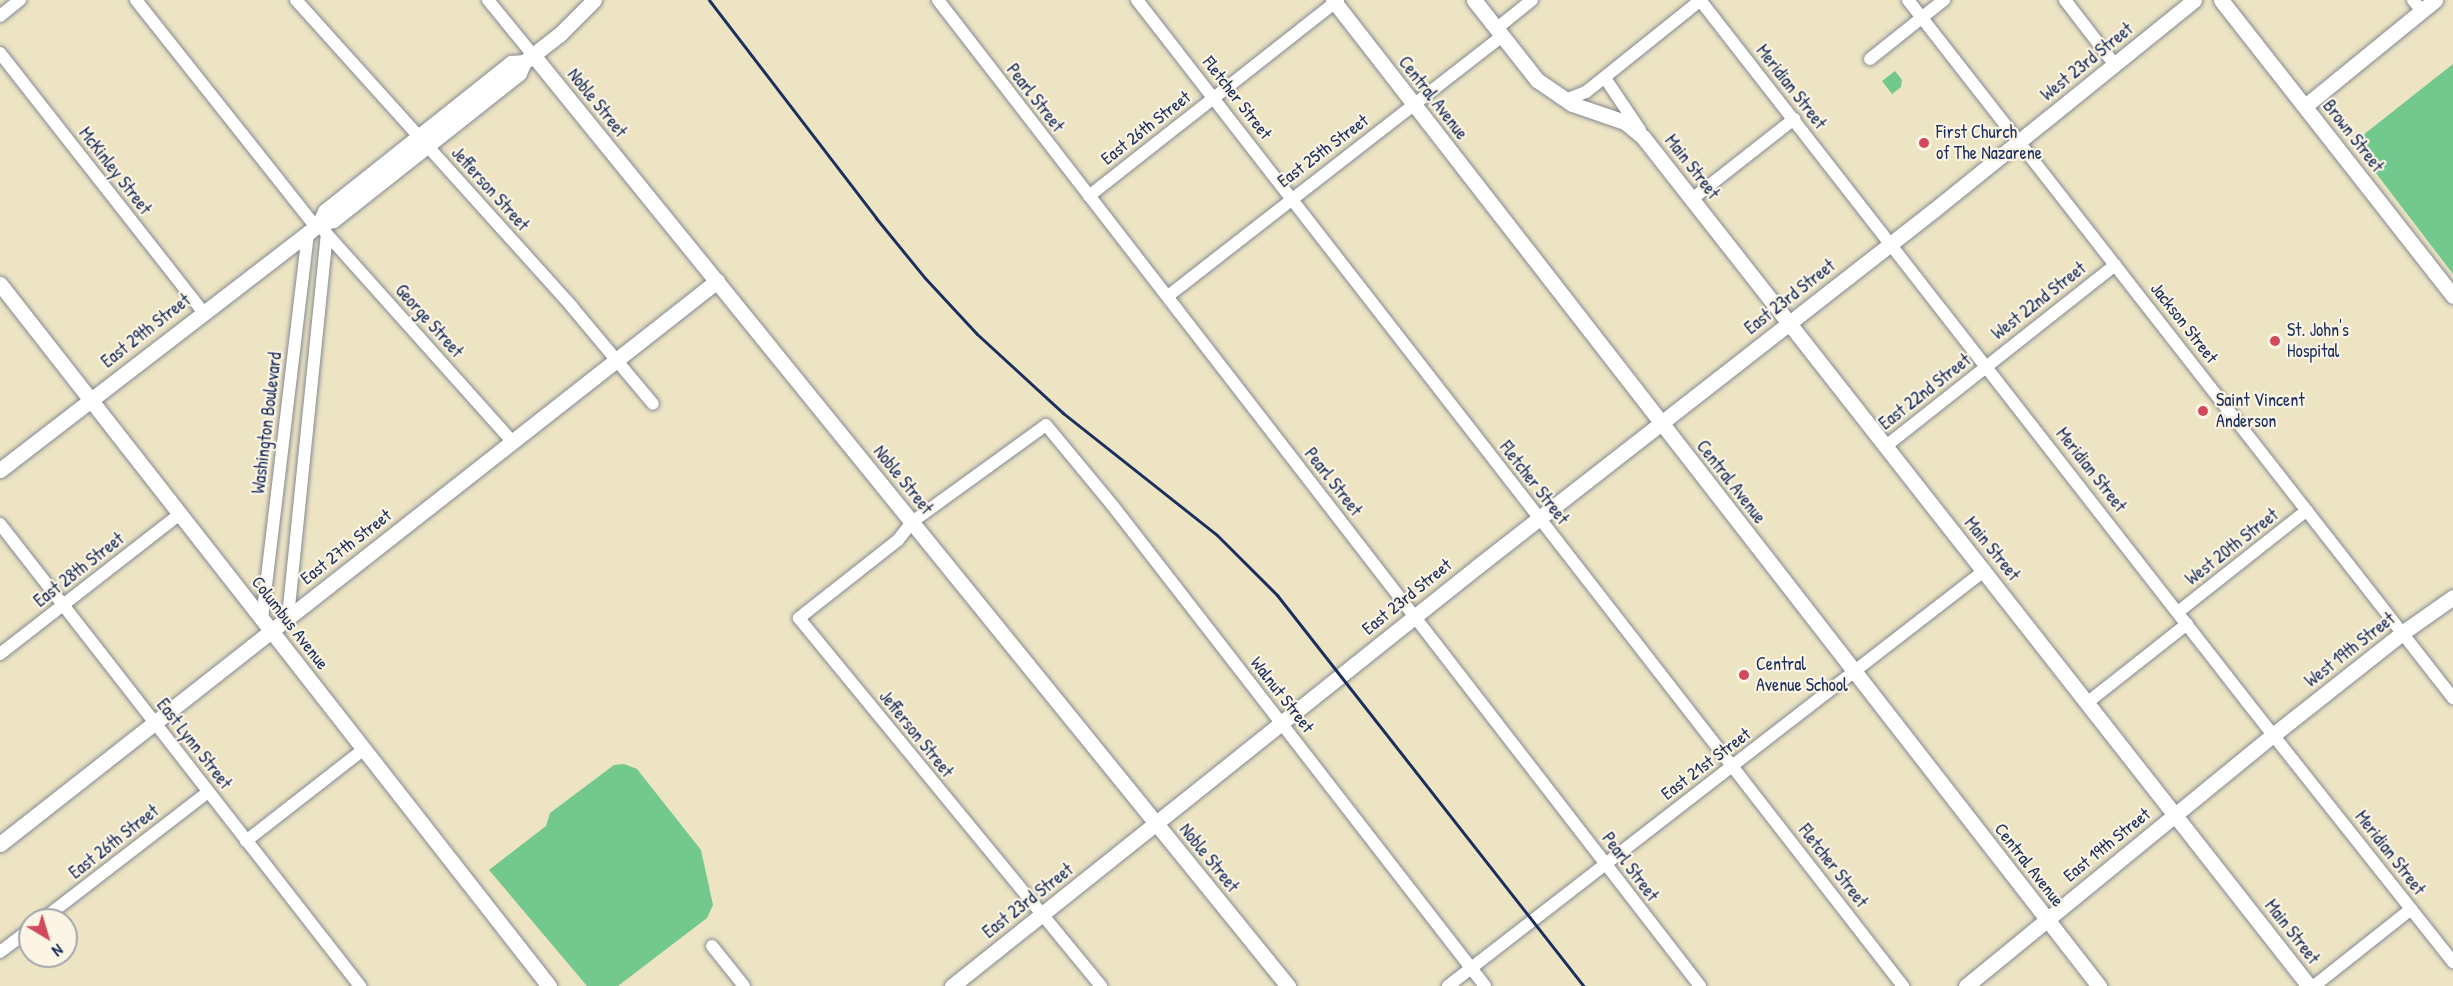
<!DOCTYPE html>
<html>
<head>
<meta charset="utf-8">
<style>
	body { margin:0 }
	#map { position:relative; width:2453px; height:986px; overflow:hidden; background:#ede4c4; font-family:"Patrick Hand",sans-serif }
	div>[style] { position:absolute }
	[style*='--x'] { left:calc(var(--x)*1px); top:calc(var(--y)*1px); width:calc(var(--w)*1px); rotate:calc(var(--a)*1deg) }
	.green>* { inset:0; background:#72c88d }
	.roads { filter:drop-shadow(0 0 2px #848a91) drop-shadow(0 0 2px #848a91) }
	.minor>* { height:12px; margin:-6px; padding:0 6px; transform-origin:6px; border-radius:6px; background:#fff }
	.tertiary>* { height:15px; margin:-7.5px; padding:0 7.5px; transform-origin:7.5px; border-radius:7.5px; background:#fff }
	.rail>* { height:3px; margin:-1.5px; padding:0 1.5px; transform-origin:1.5px; border-radius:1.5px; background:#1b2f5e }
	.dots>* { width:16px; height:16px; translate:-50% -50%; box-sizing:border-box; border:3px solid #fcf5e5; border-radius:50% }
	span { translate:-50% -50%; white-space:nowrap; text-align:center; line-height:1.15; -webkit-text-stroke:4.5px #fcf5e5; paint-order:stroke }
	.street-label { font-size:18px; color:#1b2f5e }
	.poi-label { font-size:18px; color:#1b2f5e }
	.left { translate:0 -50%; text-align:left }
	.north { position:absolute; left:18px; top:908px; width:60px; height:60px; box-sizing:border-box; background:#fcf5e5; border:2px solid #a2a6af; border-radius:50%; rotate:142deg; font-size:16px; font-weight:700; line-height:24px; text-align:center; color:#1b2f5e }
	.north::after { content:''; display:block; margin:auto; width:21px; height:27px; background:#d1495b; clip-path:polygon(50% 0,100% 100%,50% 72%,0 100%) }
</style>
</head>
<body>
<div id="map">
	<div class="green">
		<i style="clip-path:polygon(2453px 64px,2453px 274px,2353px 143px)"></i>
		<i style="clip-path:polygon(1895px 71px,1902px 80px,1901px 87px,1892px 94px,1882px 81px)"></i>
		<i style="clip-path:polygon(624px 764px,637px 769px,701px 850px,713px 905px,707px 918px,618px 986px,587px 986px,489px 870px,546px 826px,550px 813px,614px 765px)"></i>
	</div>
	<div class="roads">
		<div class="minor">
			<i style="--x:136;--y:0;--w:288;--a:51.6"></i>
			<i style="--x:296;--y:0;--w:413;--a:48"></i>
			<i style="--x:572;--y:307;--w:126;--a:50.1"></i>
			<i style="--x:488;--y:0;--w:71;--a:50.7"></i>
			<i style="--x:938;--y:0;--w:1246;--a:52.3"></i>
			<i style="--x:1137;--y:0;--w:1249;--a:52.16"></i>
			<i style="--x:1700;--y:0;--w:890;--a:52.07"></i>
			<i style="--x:2247;--y:702;--w:332;--a:51.6"></i>
			<i style="--x:1908;--y:0;--w:886;--a:52.02"></i>
			<i style="--x:2065;--y:0;--w:82;--a:52.4"></i>
			<i style="--x:2413;--y:0;--w:13;--a:51"></i>
			<i style="--x:0;--y:16;--w:26;--a:-39"></i>
			<i style="--x:1496;--y:29;--w:46;--a:-38.9"></i>
			<i style="--x:0;--y:53;--w:328;--a:51.9"></i>
			<i style="--x:1870;--y:59;--w:95;--a:-38.6"></i>
			<i style="--x:1605;--y:78;--w:63;--a:56.1"></i>
			<i style="--x:1565;--y:100;--w:22;--a:-21"></i>
			<i style="--x:1586;--y:92;--w:147;--a:-38.7"></i>
			<i style="--x:1089;--y:196;--w:317;--a:-38.2"></i>
			<i style="--x:1692;--y:199;--w:130;--a:-38.1"></i>
			<i style="--x:325;--y:232;--w:280;--a:48.2"></i>
			<i style="--x:1168;--y:296;--w:423;--a:-37.9"></i>
			<i style="--x:1886;--y:446;--w:292;--a:-38.3"></i>
			<i style="--x:0;--y:524;--w:586;--a:52.07"></i>
			<i style="--x:2178;--y:612;--w:164;--a:-38.3"></i>
			<i style="--x:288;--y:617;--w:385;--a:-84.2"></i>
			<i style="--x:262;--y:619;--w:390;--a:-83.2"></i>
			<i style="--x:0;--y:654;--w:228;--a:-37.9"></i>
			<i style="--x:2088;--y:702;--w:126;--a:-38.2"></i>
			<i style="--x:246;--y:841;--w:150;--a:-37.9"></i>
			<i style="--x:42;--y:920;--w:210;--a:-37.6"></i>
			<i style="--x:712;--y:946;--w:51;--a:51.3"></i>
			<i style="--x:0;--y:952;--w:38;--a:-37"></i>
			<i style="--x:1101;--y:986;--w:476;--a:-129.4"></i>
			<i style="--x:799;--y:618;--w:126;--a:-38.2"></i>
			<i style="--x:898;--y:540;--w:23;--a:-52"></i>
			<i style="--x:912;--y:522;--w:165;--a:-35.9"></i>
			<i style="--x:1046;--y:425;--w:105;--a:50.4"></i>
			<i style="--x:1113;--y:506;--w:607;--a:52.22"></i>
			<i style="--x:1448;--y:986;--w:679;--a:-37.76"></i>
			<i style="--x:2314;--y:986;--w:124;--a:-38.4"></i>
		</div>
		<div class="tertiary">
			<i style="--x:1333;--y:0;--w:1249;--a:52.16"></i>
			<i style="--x:1474;--y:0;--w:102;--a:51.8"></i>
			<i style="--x:1537;--y:80;--w:42;--a:34.4"></i>
			<i style="--x:1572;--y:104;--w:56;--a:18.8"></i>
			<i style="--x:1625;--y:122;--w:23;--a:40"></i>
			<i style="--x:1643;--y:137;--w:1079;--a:51.89"></i>
			<i style="--x:2221;--y:0;--w:376;--a:51.9"></i>
			<i style="--x:533;--y:55;--w:1199;--a:50.96"></i>
			<i style="--x:2305;--y:106;--w:168;--a:-39.2"></i>
			<i style="--x:319;--y:224;--w:14;--a:-65"></i>
			<i style="--x:325;--y:211;--w:238;--a:-38.5"></i>
			<i style="--x:511;--y:63;--w:13;--a:-4"></i>
			<i style="--x:524;--y:62;--w:46;--a:-37.9"></i>
			<i style="--x:560;--y:34;--w:48;--a:-45"></i>
			<i style="--x:0;--y:284;--w:891;--a:51.97"></i>
			<i style="--x:0;--y:470;--w:403;--a:-37.6"></i>
			<i style="--x:319;--y:224;--w:15;--a:-16"></i>
			<i style="--x:333;--y:220;--w:237;--a:-38.3"></i>
			<i style="--x:519;--y:73;--w:12;--a:-66"></i>
			<i style="--x:0;--y:844;--w:912;--a:-38.14"></i>
			<i style="--x:952;--y:986;--w:673;--a:-38.61"></i>
			<i style="--x:1478;--y:566;--w:579;--a:-37.98"></i>
			<i style="--x:1934;--y:210;--w:334;--a:-38.9"></i>
			<i style="--x:1966;--y:986;--w:397;--a:-39.3"></i>
			<i style="--x:2273;--y:735;--w:164;--a:-38.3"></i>
			<i style="--x:2402;--y:633;--w:62;--a:-35.2"></i>
		</div>
	</div>
	<div class="rail">
		<i style="--x:709;--y:0;--w:275;--a:52.5"></i>
		<i style="--x:876;--y:218;--w:77;--a:50.8"></i>
		<i style="--x:925;--y:278;--w:76;--a:47.1"></i>
		<i style="--x:977;--y:334;--w:117;--a:42.6"></i>
		<i style="--x:1063;--y:413;--w:196;--a:38.4"></i>
		<i style="--x:1217;--y:535;--w:85;--a:45"></i>
		<i style="--x:1277;--y:595;--w:497;--a:51.9"></i>
	</div>
	<div class="dots">
		<i style="left:1924px;top:143px;background:#d1495b"></i>
		<i style="left:2275px;top:341px;background:#d1495b"></i>
		<i style="left:2203px;top:411px;background:#d1495b"></i>
		<i style="left:1744px;top:675px;background:#d1495b"></i>
	</div>
	<div class="street-label">
		<span style="left:2087px;top:62px;rotate:-39deg">West 23rd Street</span>
		<span style="left:1791px;top:87px;rotate:52deg">Meridian Street</span>
		<span style="left:1035px;top:98px;rotate:52deg">Pearl Street</span>
		<span style="left:1237px;top:98px;rotate:52deg">Fletcher Street</span>
		<span style="left:1433px;top:98px;rotate:52deg">Central Avenue</span>
		<span style="left:597px;top:103px;rotate:51deg">Noble Street</span>
		<span style="left:1146px;top:128px;rotate:-38deg">East 26th Street</span>
		<span style="left:2353px;top:136px;rotate:52deg">Brown Street</span>
		<span style="left:1323px;top:151px;rotate:-37deg">East 25th Street</span>
		<span style="left:1692px;top:167px;rotate:52deg">Main Street</span>
		<span style="left:115px;top:171px;rotate:52deg">McKinley Street</span>
		<span style="left:490px;top:189px;rotate:48deg">Jefferson Street</span>
		<span style="left:1790px;top:297px;rotate:-38deg">East 23rd Street</span>
		<span style="left:2039px;top:301px;rotate:-38deg">West 22nd Street</span>
		<span style="left:429px;top:321px;rotate:48deg">George Street</span>
		<span style="left:2184px;top:323px;rotate:52deg">Jackson Street</span>
		<span style="left:146px;top:331px;rotate:-38deg">East 29th Street</span>
		<span style="left:1925px;top:392px;rotate:-38deg">East 22nd Street</span>
		<span style="left:267px;top:423px;rotate:-83deg">Washington Boulevard</span>
		<span style="left:2091px;top:470px;rotate:52deg">Meridian Street</span>
		<span style="left:903px;top:480px;rotate:51deg">Noble Street</span>
		<span style="left:1333px;top:482px;rotate:52deg">Pearl Street</span>
		<span style="left:1731px;top:482px;rotate:52deg">Central Avenue</span>
		<span style="left:1534px;top:483px;rotate:52deg">Fletcher Street</span>
		<span style="left:346px;top:547px;rotate:-38deg">East 27th Street</span>
		<span style="left:2232px;top:547px;rotate:-38deg">West 20th Street</span>
		<span style="left:1992px;top:549px;rotate:51deg">Main Street</span>
		<span style="left:79px;top:570px;rotate:-38deg">East 28th Street</span>
		<span style="left:1407px;top:597px;rotate:-39deg">East 23rd Street</span>
		<span style="left:290px;top:623px;rotate:52deg">Columbus Avenue</span>
		<span style="left:2350px;top:650px;rotate:-38deg">West 19th Street</span>
		<span style="left:1282px;top:695px;rotate:52deg">Walnut Street</span>
		<span style="left:916px;top:734px;rotate:51deg">Jefferson Street</span>
		<span style="left:194px;top:744px;rotate:52deg">East Lynn Street</span>
		<span style="left:1706px;top:764px;rotate:-37deg">East 21st Street</span>
		<span style="left:114px;top:842px;rotate:-38deg">East 26th Street</span>
		<span style="left:2107px;top:845px;rotate:-39deg">East 19th Street</span>
		<span style="left:2390px;top:853px;rotate:52deg">Meridian Street</span>
		<span style="left:1209px;top:858px;rotate:51deg">Noble Street</span>
		<span style="left:2029px;top:865px;rotate:52deg">Central Avenue</span>
		<span style="left:1833px;top:866px;rotate:52deg">Fletcher Street</span>
		<span style="left:1630px;top:867px;rotate:53deg">Pearl Street</span>
		<span style="left:1028px;top:901px;rotate:-38deg">East 23rd Street</span>
		<span style="left:2292px;top:932px;rotate:52deg">Main Street</span>
	</div>
	<div class="poi-label">
		<span class="left" style="left:1936px;top:143px">First Church<br>of The Nazarene</span>
		<span class="left" style="left:2287px;top:341px">St. John's<br>Hospital</span>
		<span class="left" style="left:2216px;top:411px">Saint Vincent<br>Anderson</span>
		<span class="left" style="left:1756px;top:675px">Central<br>Avenue School</span>
	</div>
	<div class="north">N</div>
</div>
</body>
</html>
